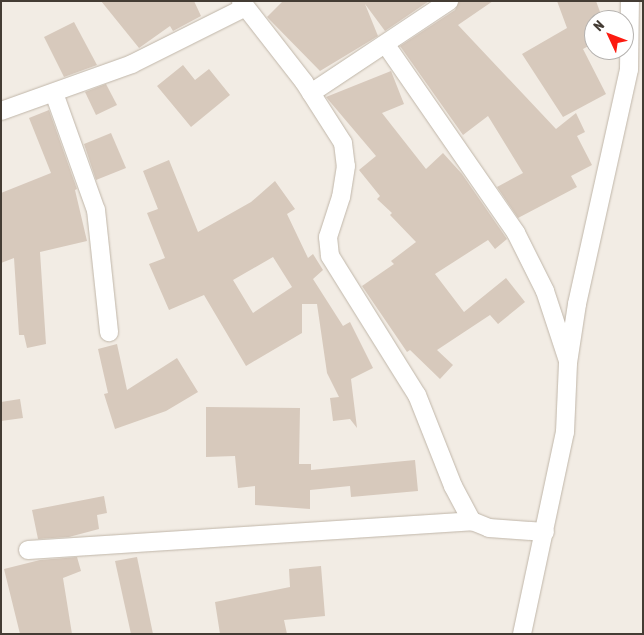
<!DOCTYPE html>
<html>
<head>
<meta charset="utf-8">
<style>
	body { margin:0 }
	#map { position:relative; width:644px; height:635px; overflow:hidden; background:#f2ece4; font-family:"Asap Condensed",sans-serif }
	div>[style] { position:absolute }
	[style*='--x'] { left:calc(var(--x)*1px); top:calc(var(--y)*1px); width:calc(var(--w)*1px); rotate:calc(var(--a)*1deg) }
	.building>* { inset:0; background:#d7c9bc }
	.roads { filter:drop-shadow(0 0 1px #c0b6a9) drop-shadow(0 0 1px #c0b6a9) }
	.minor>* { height:18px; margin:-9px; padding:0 9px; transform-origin:9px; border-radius:9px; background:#fff }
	span { translate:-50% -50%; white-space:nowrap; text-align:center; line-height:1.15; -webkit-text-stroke:5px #fff; paint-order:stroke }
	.frame { position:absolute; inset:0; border:2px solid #443c34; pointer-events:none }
	.north { position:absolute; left:584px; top:10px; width:50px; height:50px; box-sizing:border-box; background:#fff; border:1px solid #b4b1ae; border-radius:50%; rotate:313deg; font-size:14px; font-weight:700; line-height:20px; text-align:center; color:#443c34 }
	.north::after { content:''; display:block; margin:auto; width:18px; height:22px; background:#fc1b11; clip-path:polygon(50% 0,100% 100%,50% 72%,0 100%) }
</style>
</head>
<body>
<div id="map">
	<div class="building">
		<i style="clip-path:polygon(101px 1px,194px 1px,201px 16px,173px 31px,170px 26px,139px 48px)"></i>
		<i style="clip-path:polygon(283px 1px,429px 1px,385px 31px,365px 4px,378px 36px,320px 71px,267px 17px)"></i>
		<i style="clip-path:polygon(459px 1px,493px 1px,458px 25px,556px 129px,576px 113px,585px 132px,577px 136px,592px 165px,571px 176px,577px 187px,518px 218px,497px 187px,523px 173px,488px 116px,463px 135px,400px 46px,455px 10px)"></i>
		<i style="clip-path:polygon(557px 1px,596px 1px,603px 20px,594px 20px,594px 43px,583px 49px,606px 94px,563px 117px,522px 54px,567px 28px)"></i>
		<i style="clip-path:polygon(74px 22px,97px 65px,64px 77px,44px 37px)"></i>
		<i style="clip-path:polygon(183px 65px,195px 80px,209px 69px,230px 95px,191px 127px,157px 86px)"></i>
		<i style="clip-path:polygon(391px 71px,404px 104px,382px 113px,426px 169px,443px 153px,462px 174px,507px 239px,495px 249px,488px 240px,435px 274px,464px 312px,506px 278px,525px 302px,498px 324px,490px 315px,437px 350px,453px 365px,440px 379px,410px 350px,407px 352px,362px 286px,394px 264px,391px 261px,416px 242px,390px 215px,392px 213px,377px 199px,380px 196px,359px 170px,376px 156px,326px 97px)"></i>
		<i style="clip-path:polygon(106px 84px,117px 105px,96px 115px,85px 92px)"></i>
		<i style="clip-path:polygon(49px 110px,77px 189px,75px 190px,87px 241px,40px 252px,46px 344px,27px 348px,24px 335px,19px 335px,14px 258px,1px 263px,1px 193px,51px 173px,29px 118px)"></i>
		<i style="clip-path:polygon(111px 133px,126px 168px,96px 180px,84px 144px)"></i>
		<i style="clip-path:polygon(evenodd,169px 160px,198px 232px,251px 202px,275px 181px,295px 209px,287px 214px,308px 258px,313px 254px,323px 270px,313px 279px,343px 326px,350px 322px,373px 368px,351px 379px,357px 428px,350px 419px,333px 421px,330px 398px,339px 397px,327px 373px,317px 304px,302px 304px,302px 333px,246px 366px,204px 295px,169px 310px,149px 264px,165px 258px,147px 213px,158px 209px,143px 171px,169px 160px,273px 257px,292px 287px,253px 313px,233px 280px,273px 257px)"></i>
		<i style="clip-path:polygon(117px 344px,127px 390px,177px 358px,198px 392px,166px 411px,115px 429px,104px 394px,108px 393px,98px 349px)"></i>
		<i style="clip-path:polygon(20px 399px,23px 418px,1px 421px,1px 402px)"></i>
		<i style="clip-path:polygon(206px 407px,300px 408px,299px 464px,311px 464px,311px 470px,415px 460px,418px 491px,351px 497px,350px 486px,310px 490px,310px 509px,255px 505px,255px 486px,238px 488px,235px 456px,206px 457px)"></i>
		<i style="clip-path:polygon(104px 496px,107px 513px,97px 515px,99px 529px,69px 537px,38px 539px,32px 510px)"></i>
		<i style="clip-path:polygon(77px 557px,81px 571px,63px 578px,72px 634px,20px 634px,4px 569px,40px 560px)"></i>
		<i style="clip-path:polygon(137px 557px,153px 634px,131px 634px,115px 561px)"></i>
		<i style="clip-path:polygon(321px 566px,325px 616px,284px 620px,287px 634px,220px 634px,215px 602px,290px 587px,289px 569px)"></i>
	</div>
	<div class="roads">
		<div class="minor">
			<i style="--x:241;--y:1;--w:103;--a:52.1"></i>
			<i style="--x:304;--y:82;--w:72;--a:57.4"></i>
			<i style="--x:343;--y:143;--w:23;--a:83"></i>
			<i style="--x:346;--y:166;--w:31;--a:99"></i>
			<i style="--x:341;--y:197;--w:42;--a:108"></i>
			<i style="--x:328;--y:237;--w:19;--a:84"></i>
			<i style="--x:330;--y:256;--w:164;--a:58"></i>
			<i style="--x:417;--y:395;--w:98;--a:68.4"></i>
			<i style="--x:453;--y:486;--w:40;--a:62"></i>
			<i style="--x:386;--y:45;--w:229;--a:55.3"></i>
			<i style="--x:516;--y:233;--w:65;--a:63.4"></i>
			<i style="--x:545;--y:291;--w:74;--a:71.8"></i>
			<i style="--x:54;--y:93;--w:124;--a:70.3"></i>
			<i style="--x:96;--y:210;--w:123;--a:83.9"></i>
			<i style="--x:311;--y:93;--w:166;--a:-33.7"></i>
			<i style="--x:1;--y:111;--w:139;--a:-19.7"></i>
			<i style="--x:132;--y:64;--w:125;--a:-26.6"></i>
			<i style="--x:28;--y:550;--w:445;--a:-3.7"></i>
			<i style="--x:472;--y:521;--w:18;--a:22"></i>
			<i style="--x:489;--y:528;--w:56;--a:4.1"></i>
			<i style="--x:522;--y:634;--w:207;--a:-78"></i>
			<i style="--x:565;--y:432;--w:69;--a:-87.5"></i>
			<i style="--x:568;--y:363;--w:60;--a:-81.3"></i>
			<i style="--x:577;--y:304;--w:241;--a:-77.5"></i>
			<i style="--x:629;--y:69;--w:68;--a:-89.2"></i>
		</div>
	</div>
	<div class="frame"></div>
	<div class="north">N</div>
</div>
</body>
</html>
